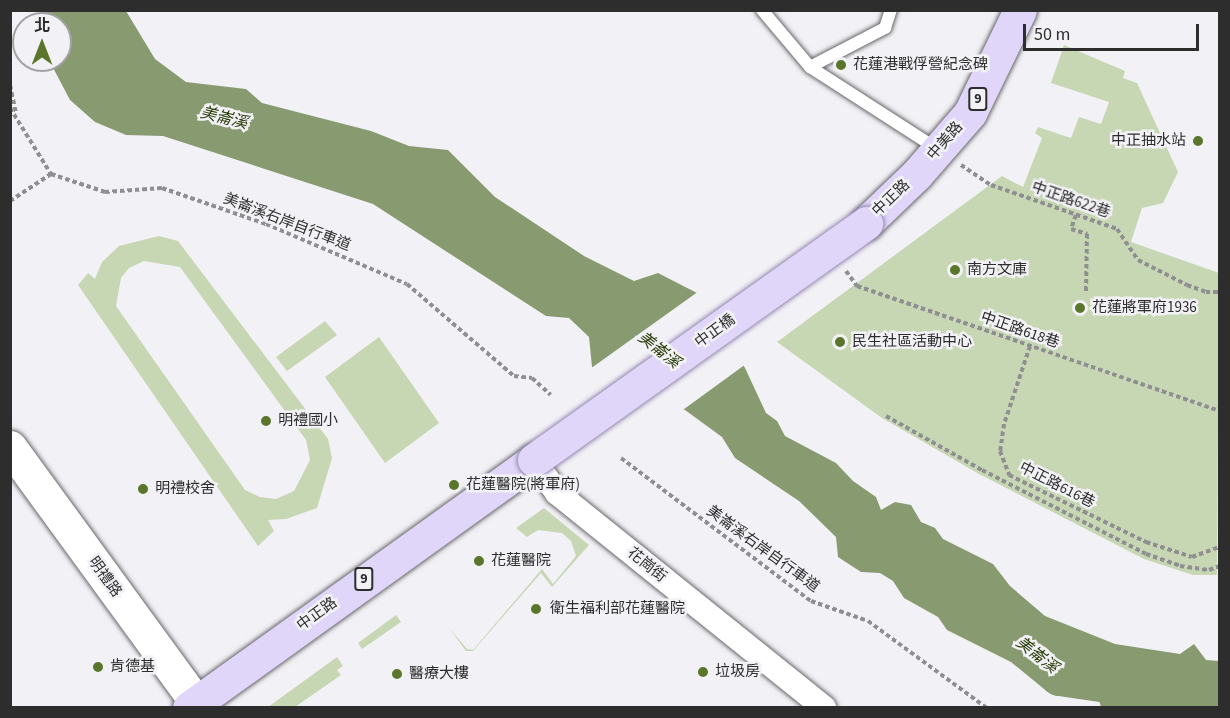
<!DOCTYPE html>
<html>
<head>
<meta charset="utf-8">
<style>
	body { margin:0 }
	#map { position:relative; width:1230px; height:718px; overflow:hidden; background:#f2f1f5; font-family:"Source Sans 3","Noto Sans TC",sans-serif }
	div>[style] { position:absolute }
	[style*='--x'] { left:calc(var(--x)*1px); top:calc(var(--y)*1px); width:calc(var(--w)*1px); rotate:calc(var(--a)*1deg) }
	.green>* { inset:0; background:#c7d7b4 }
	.water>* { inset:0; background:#889b70 }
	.pier>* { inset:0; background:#f2f1f5 }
	.river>* { height:42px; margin:-21px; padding:0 21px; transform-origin:21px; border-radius:21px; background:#889b70 }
	.path>* { height:4px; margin-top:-2px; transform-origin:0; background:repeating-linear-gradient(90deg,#8f8f91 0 4.5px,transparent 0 7.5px) }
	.roads { filter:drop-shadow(0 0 2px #69686c) drop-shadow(0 0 2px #69686c) }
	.lane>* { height:12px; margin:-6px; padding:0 6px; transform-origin:6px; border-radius:6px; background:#fff }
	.street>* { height:24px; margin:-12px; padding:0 12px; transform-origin:12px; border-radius:12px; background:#fff }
	.secondary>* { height:33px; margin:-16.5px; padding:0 16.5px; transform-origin:16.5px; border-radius:16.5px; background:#fff }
	.primary>* { height:33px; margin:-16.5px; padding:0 16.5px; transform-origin:16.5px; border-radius:16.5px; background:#e0d6fa }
	.bridges { filter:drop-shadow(0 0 2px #9489b1) drop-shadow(0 0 2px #9489b1) }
	.primary-bridge>* { height:33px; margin:-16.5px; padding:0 16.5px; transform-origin:16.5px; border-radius:16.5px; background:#e0d6fa }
	.dots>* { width:16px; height:16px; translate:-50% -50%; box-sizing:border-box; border:3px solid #f2f1f5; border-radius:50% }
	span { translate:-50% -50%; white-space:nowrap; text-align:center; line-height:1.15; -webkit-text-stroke:5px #f2f1f5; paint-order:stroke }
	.shield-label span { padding:2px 4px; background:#f2f1f5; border:2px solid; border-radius:4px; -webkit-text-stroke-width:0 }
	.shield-label { font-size:14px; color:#2d2d2e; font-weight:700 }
	.poi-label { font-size:15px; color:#2d2d2e }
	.left { translate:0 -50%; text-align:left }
	.right { translate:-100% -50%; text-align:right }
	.street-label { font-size:15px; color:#2d2d2e }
	.water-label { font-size:16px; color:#2a3c0a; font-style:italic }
	.frame { position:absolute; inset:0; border:12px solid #2d2d2e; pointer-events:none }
	.north { position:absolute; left:12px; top:12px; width:60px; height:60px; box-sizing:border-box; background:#f2f1f5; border:2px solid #a3a3a5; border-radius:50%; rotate:0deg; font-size:16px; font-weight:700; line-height:24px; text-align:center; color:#2d2d2e }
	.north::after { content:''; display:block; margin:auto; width:21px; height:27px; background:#59762b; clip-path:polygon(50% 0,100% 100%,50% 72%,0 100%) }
	.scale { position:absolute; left:1023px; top:24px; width:176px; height:27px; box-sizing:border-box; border:3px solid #2d2d2e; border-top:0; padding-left:8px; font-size:18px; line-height:21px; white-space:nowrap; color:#2d2d2e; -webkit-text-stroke:4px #f2f1f5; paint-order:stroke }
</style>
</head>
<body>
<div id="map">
	<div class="green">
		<i style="clip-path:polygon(1064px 45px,1125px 71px,1123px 78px,1137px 83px,1178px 172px,1163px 203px,1142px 208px,1131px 242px,1219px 273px,1217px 575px,1193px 575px,1144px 559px,979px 474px,882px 418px,777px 342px,1002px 176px,1023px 187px,1042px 138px,1035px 133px,1038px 127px,1071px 138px,1079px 117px,1101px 124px,1109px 102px,1051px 83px)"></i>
		<i style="clip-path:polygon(evenodd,159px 236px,178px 241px,328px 439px,332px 458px,317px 508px,286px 519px,268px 520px,274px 531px,258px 546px,78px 285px,88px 273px,95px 279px,102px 262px,119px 246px,159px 236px,144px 261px,180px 267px,306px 440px,310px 460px,294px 491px,276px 499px,260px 497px,245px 490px,116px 306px,121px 278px,129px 268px,144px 261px)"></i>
		<i style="clip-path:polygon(325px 321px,337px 335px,287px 371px,276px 357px)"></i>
		<i style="clip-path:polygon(379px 337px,439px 423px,385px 463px,325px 377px)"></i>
		<i style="clip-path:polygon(544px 508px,589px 545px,552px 587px,541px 573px,473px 651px,466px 651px,449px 628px,467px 649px,473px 650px,542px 569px,553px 584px,576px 556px,571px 541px,562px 533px,538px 530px,527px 537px,516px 528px)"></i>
		<i style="clip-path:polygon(396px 615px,401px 622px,362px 649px,358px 643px)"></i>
		<i style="clip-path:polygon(337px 657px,343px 666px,337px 670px,341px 675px,295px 707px,268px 707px)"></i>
	</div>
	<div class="water">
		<i style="clip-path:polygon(42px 11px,126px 11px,155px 59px,186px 82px,246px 89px,262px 103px,371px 131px,409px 146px,448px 150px,495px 197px,584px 256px,634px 281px,658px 273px,697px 293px,745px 368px,766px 413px,777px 421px,785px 436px,836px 463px,853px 481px,876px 497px,881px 510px,895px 502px,911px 505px,921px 522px,935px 528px,943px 539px,993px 564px,1010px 586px,1045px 616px,1115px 644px,1180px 654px,1194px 644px,1206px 660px,1219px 661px,1219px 707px,1101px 707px,1096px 690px,1087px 691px,1078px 699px,1062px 686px,1051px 661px,1011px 662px,947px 630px,938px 617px,904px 598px,893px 581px,880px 573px,861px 572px,838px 557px,836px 537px,799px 501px,735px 458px,722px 437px,685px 410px,592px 367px,589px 337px,569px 318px,546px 316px,373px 204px,163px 136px,126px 135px,95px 122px,70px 100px,49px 60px,60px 60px,60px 24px,48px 24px)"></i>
	</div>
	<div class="pier">
		<i style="clip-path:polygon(699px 291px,746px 364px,680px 412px,590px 369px)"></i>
	</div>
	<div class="river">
		<i style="--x:999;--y:625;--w:79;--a:39.3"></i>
		<i style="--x:1060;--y:675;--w:110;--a:8.4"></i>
		<i style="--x:1169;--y:691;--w:51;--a:-7.8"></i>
	</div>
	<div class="path">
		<i style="--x:10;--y:85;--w:30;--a:78"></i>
		<i style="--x:10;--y:108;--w:78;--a:58.2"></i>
		<i style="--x:51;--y:174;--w:57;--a:18.4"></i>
		<i style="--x:105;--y:192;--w:57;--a:-4"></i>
		<i style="--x:162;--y:188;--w:110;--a:19.1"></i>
		<i style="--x:266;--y:224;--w:153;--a:23.1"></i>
		<i style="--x:407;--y:284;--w:141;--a:40.7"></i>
		<i style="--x:514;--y:376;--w:18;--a:6"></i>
		<i style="--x:532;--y:378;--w:25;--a:42"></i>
		<i style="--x:961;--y:165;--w:36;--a:34"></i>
		<i style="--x:991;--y:185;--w:133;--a:19.2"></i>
		<i style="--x:1117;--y:229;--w:37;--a:56"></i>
		<i style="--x:1138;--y:260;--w:55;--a:27"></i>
		<i style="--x:1187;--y:285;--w:20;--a:20"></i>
		<i style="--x:1206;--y:292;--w:14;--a:0"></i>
		<i style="--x:10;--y:201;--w:49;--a:-33.4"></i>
		<i style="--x:1076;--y:215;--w:15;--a:110"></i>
		<i style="--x:1071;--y:229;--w:17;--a:17"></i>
		<i style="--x:1087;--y:234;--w:60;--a:91"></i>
		<i style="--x:846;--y:271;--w:19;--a:54"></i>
		<i style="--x:857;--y:286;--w:384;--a:19"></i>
		<i style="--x:1030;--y:346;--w:82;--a:108.4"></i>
		<i style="--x:1004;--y:424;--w:27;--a:98"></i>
		<i style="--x:1000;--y:451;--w:26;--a:69"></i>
		<i style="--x:1009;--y:475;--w:153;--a:26.1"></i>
		<i style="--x:1146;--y:542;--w:48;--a:18.1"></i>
		<i style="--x:1192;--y:557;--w:30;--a:-20"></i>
		<i style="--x:886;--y:416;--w:110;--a:29.4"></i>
		<i style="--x:982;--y:470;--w:184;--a:27.1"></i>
		<i style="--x:1146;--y:554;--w:36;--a:19"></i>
		<i style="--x:1180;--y:566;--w:29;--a:8"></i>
		<i style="--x:1209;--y:570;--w:12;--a:-20"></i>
		<i style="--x:621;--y:458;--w:238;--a:37"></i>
		<i style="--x:811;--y:601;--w:60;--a:19.3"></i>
		<i style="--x:868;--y:621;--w:147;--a:36.2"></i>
	</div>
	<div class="roads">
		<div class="lane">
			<i style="--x:762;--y:10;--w:75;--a:49.9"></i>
			<i style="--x:810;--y:67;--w:151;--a:32.8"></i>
			<i style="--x:810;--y:67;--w:85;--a:-27.5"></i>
			<i style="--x:885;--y:28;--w:19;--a:-72"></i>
		</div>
		<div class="street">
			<i style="--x:534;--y:460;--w:40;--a:55.1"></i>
			<i style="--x:557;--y:493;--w:343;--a:38.8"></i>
		</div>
		<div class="secondary">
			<i style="--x:10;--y:447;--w:323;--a:53.9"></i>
		</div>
		<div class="primary">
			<i style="--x:866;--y:223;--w:71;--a:-43.9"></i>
			<i style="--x:917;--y:174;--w:81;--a:-49"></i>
			<i style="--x:970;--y:113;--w:114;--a:-64.1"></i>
			<i style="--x:189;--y:708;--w:425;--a:-35.7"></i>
		</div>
	</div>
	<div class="bridges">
		<div class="primary-bridge">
			<i style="--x:534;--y:460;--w:408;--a:-35.5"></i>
		</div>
	</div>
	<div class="dots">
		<i style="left:841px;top:65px;background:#59762b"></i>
		<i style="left:1198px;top:141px;background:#59762b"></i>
		<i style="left:955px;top:270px;background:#59762b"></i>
		<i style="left:1080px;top:308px;background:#59762b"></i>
		<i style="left:840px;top:342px;background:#59762b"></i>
		<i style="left:266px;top:421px;background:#59762b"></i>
		<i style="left:454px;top:485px;background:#59762b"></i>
		<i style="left:143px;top:489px;background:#59762b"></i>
		<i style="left:479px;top:561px;background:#59762b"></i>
		<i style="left:536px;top:609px;background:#59762b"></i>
		<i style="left:98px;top:667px;background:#59762b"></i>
		<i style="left:703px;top:672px;background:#59762b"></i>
		<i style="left:397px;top:674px;background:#59762b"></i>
	</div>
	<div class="shield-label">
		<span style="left:978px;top:99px">9</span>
		<span style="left:364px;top:579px">9</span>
	</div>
	<div class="poi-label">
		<span class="left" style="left:853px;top:65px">花蓮港戰俘營紀念碑</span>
		<span class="right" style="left:1186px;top:141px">中正抽水站</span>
		<span class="left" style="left:967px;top:270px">南方文庫</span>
		<span class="left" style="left:1092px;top:308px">花蓮將軍府1936</span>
		<span class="left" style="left:852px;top:342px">民生社區活動中心</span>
		<span class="left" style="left:278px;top:421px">明禮國小</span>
		<span class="left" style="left:466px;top:485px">花蓮醫院(將軍府)</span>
		<span class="left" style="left:155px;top:489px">明禮校舍</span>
		<span class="left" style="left:491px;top:561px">花蓮醫院</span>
		<span class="left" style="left:550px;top:609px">衛生福利部花蓮醫院</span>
		<span class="left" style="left:110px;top:667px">肯德基</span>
		<span class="left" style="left:715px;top:672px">垃圾房</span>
		<span class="left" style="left:409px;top:674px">醫療大樓</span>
	</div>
	<div class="street-label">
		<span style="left:945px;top:141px;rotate:-49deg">中美路</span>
		<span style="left:891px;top:198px;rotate:-44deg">中正路</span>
		<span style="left:1071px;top:200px;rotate:19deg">中正路622巷</span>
		<span style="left:287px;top:222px;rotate:21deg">美崙溪右岸自行車道</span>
		<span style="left:1020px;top:330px;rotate:19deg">中正路618巷</span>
		<span style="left:715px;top:331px;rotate:-36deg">中正橋</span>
		<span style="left:1057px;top:485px;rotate:27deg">中正路616巷</span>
		<span style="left:763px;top:549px;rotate:36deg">美崙溪右岸自行車道</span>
		<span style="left:647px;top:565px;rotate:39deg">花崗街</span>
		<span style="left:105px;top:577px;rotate:54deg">明禮路</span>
		<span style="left:317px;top:614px;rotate:-36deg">中正路</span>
	</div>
	<div class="water-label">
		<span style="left:224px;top:118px;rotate:14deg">美崙溪</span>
		<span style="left:659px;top:350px;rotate:38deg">美崙溪</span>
		<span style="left:1037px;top:655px;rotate:38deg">美崙溪</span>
	</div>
	<div class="frame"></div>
	<div class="north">北</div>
	<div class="scale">50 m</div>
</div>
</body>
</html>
